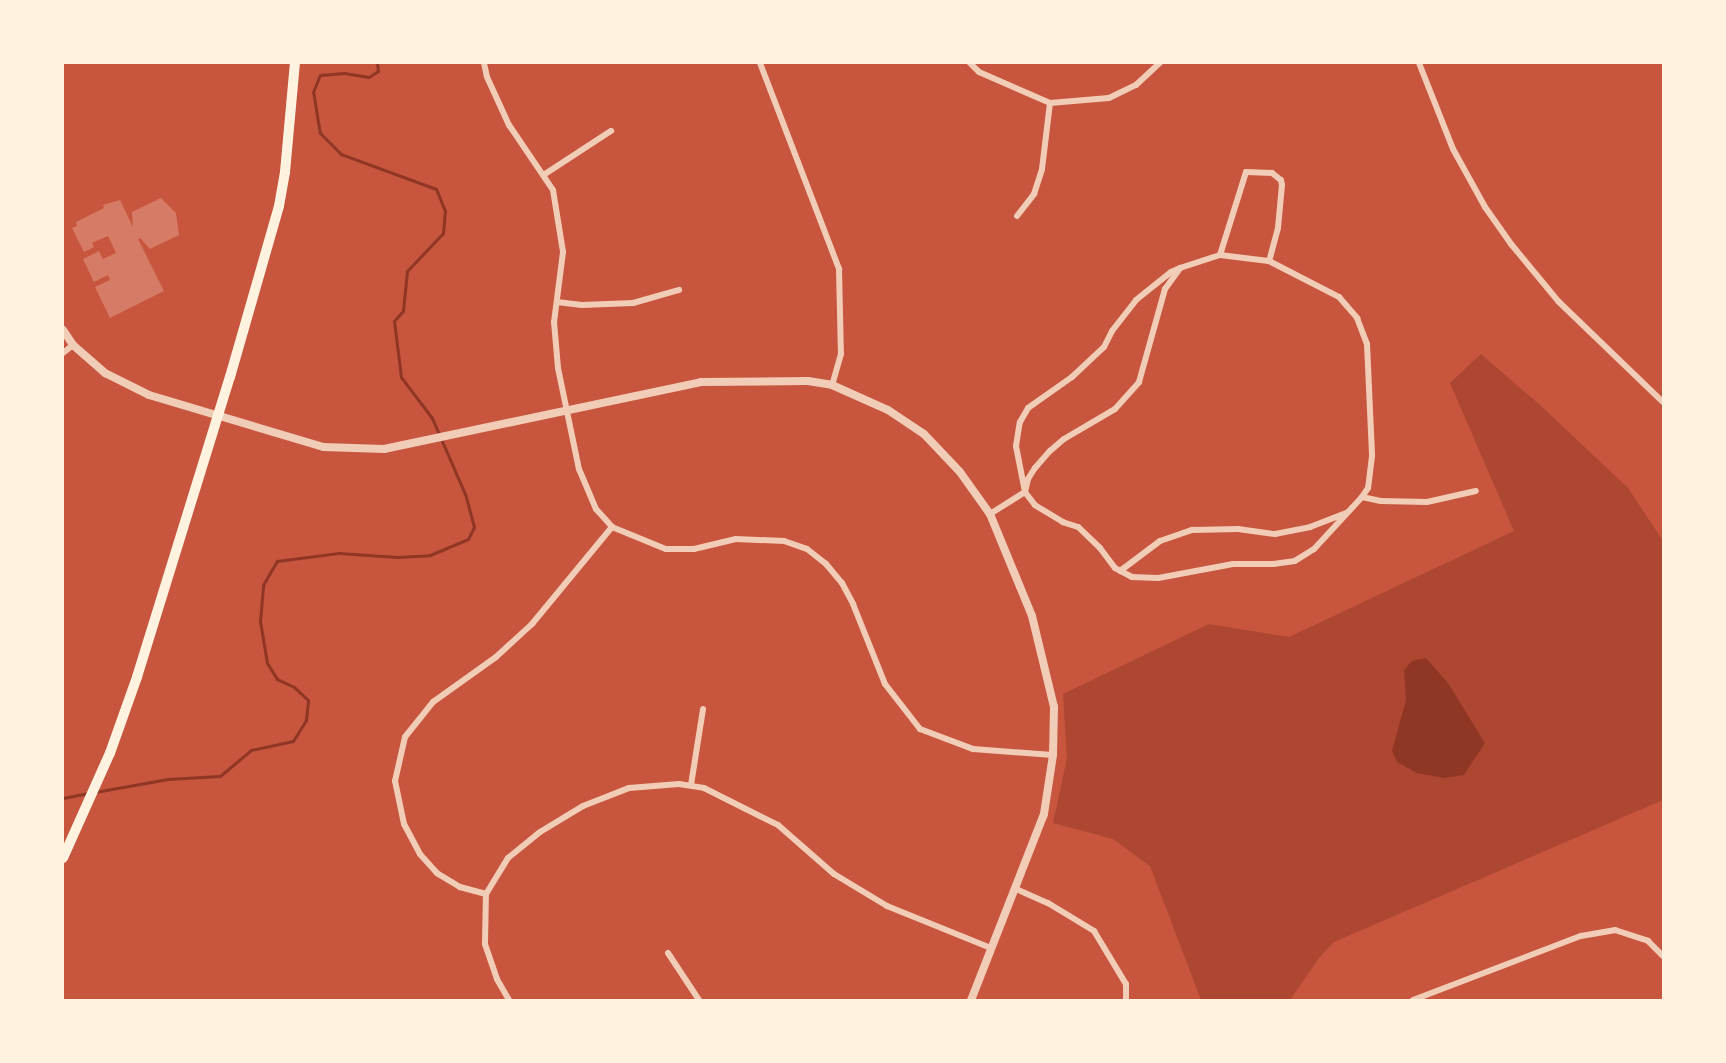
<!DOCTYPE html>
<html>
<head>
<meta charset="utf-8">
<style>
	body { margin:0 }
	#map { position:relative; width:1726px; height:1063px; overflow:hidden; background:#c8553d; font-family:"Roboto Condensed",sans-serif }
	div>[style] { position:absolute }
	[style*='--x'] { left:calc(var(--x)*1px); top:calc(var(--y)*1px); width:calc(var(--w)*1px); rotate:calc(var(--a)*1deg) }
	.green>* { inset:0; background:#ae4732 }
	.water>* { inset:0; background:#8f3625 }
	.stream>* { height:3px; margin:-1.5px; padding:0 1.5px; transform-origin:1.5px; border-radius:1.5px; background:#8f3625 }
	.building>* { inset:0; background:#d67c66 }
	.minor>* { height:6px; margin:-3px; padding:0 3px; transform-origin:3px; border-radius:3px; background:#f1ccb7 }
	.tertiary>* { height:8px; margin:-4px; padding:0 4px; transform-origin:4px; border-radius:4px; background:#f1ccb7 }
	.secondary>* { height:10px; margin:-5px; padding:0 5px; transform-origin:5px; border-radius:5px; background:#fff3e0 }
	span { translate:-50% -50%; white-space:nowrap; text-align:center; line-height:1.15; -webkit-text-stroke:6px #fff3e0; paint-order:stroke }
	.frame { position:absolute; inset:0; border:64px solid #fff3e0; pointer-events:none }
</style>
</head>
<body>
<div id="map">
	<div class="green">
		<i style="clip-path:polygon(1481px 354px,1540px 405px,1628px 488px,1663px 541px,1663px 800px,1334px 942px,1319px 958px,1290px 1000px,1201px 1000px,1150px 866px,1113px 839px,1053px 823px,1067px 758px,1063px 694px,1209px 624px,1289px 637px,1514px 531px,1450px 383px)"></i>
	</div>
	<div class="water">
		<i style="clip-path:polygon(1426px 658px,1448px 683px,1485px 743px,1464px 775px,1444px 778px,1417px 773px,1397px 762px,1392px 751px,1406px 700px,1404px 670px,1412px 661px)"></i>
	</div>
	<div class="stream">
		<i style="--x:95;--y:792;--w:74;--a:-10.1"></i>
		<i style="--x:168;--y:779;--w:52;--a:-3.3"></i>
		<i style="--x:220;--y:776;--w:40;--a:-40"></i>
		<i style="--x:251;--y:750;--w:43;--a:-12.1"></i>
		<i style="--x:293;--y:741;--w:25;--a:-58"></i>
		<i style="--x:306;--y:720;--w:20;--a:-84"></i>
		<i style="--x:308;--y:700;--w:19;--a:-137"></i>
		<i style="--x:294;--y:687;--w:19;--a:-155"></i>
		<i style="--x:277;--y:679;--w:19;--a:-122"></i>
		<i style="--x:267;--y:663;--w:43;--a:-99.5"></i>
		<i style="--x:260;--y:621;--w:36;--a:-85"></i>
		<i style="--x:263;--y:585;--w:28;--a:-60"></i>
		<i style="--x:277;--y:561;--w:63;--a:-7.4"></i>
		<i style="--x:339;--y:553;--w:58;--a:3.9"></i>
		<i style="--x:397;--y:557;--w:33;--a:-3"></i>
		<i style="--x:430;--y:555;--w:41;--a:-22.8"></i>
		<i style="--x:468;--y:539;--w:13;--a:-63"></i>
		<i style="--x:474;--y:527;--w:34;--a:-105"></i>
		<i style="--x:465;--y:494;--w:83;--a:-113.5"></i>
		<i style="--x:432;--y:418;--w:51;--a:-127.1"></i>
		<i style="--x:401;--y:377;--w:56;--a:-97.1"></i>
		<i style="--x:394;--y:321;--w:13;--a:-48"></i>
		<i style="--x:403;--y:311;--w:40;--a:-84.3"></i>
		<i style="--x:407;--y:271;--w:52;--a:-46.5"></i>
		<i style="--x:443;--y:233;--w:22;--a:-85"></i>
		<i style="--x:445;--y:211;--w:24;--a:-112"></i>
		<i style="--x:436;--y:189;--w:101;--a:-159.8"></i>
		<i style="--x:341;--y:154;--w:30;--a:-135"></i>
		<i style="--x:320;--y:133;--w:11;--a:-100"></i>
		<i style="--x:318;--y:122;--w:30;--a:-99"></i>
		<i style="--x:313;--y:92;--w:18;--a:-68"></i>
		<i style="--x:320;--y:75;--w:24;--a:-5"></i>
		<i style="--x:344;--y:73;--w:25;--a:9"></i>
		<i style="--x:369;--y:77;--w:11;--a:-34"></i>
		<i style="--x:378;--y:71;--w:8;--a:-97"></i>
		<i style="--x:63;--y:798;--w:26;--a:-11"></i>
	</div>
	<div class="building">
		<i style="clip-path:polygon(161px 198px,176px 213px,179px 235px,150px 249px,140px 238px,138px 239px,164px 291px,110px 318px,95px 287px,110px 280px,108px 275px,94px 282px,83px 259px,99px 251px,103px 259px,116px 253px,108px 236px,92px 243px,94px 247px,84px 252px,72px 228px,77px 226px,76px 222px,104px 208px,103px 205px,120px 200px,133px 227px,132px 212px)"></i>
	</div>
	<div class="minor">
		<i style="--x:484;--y:63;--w:14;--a:78"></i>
		<i style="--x:487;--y:77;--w:53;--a:65.4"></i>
		<i style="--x:509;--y:125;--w:78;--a:55.9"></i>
		<i style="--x:553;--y:190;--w:63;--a:80.8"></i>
		<i style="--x:563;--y:252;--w:71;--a:97.3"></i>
		<i style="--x:554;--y:322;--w:46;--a:85"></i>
		<i style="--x:558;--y:368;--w:103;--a:78.3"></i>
		<i style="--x:579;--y:469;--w:43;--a:67"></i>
		<i style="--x:596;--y:509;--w:24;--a:48"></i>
		<i style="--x:612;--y:527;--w:58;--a:22.2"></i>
		<i style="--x:666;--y:549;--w:28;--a:0"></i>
		<i style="--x:694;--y:549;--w:43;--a:-13.4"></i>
		<i style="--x:736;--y:539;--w:48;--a:2.4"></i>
		<i style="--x:784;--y:541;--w:24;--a:19"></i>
		<i style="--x:807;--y:549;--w:24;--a:38"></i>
		<i style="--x:826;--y:564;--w:25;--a:50"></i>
		<i style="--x:842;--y:583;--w:24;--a:62"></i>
		<i style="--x:853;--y:604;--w:86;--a:68.2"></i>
		<i style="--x:885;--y:684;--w:57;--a:52.1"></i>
		<i style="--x:920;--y:729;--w:57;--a:20.7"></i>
		<i style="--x:973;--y:749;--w:80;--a:4.3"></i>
		<i style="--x:760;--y:63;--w:221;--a:69"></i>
		<i style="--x:839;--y:269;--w:85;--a:88.7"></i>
		<i style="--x:841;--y:354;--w:32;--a:106"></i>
		<i style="--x:970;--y:63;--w:13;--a:45"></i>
		<i style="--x:979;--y:72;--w:77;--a:23.6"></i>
		<i style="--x:1050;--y:103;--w:59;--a:-4.8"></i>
		<i style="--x:1109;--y:98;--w:30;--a:-26"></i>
		<i style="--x:1136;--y:85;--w:33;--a:-43"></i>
		<i style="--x:1419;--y:63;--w:92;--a:68.4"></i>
		<i style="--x:1453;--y:149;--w:66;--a:61.1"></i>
		<i style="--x:1485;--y:207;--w:45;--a:54.9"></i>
		<i style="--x:1511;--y:244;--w:75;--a:50.4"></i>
		<i style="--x:1559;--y:302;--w:144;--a:43.9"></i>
		<i style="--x:545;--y:174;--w:79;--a:-33.1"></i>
		<i style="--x:1017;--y:216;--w:28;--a:-52"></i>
		<i style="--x:1034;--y:194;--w:26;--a:-72"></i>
		<i style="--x:1042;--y:169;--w:66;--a:-83.1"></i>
		<i style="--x:1220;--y:255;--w:87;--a:-72.6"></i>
		<i style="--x:1246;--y:172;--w:26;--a:2"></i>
		<i style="--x:1272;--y:173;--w:11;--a:38"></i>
		<i style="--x:1281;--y:180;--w:5;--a:79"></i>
		<i style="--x:1282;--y:185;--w:43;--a:95.3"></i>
		<i style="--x:1278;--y:228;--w:34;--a:105"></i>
		<i style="--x:557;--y:302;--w:25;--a:7"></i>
		<i style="--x:582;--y:305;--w:51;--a:-2.2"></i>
		<i style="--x:633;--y:303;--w:48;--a:-15.8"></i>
		<i style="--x:63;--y:353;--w:13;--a:-39"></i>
		<i style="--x:1362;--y:497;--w:19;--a:12"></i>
		<i style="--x:1381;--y:501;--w:46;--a:1.2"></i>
		<i style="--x:1427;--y:502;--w:50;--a:-12.7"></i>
		<i style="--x:990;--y:514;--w:41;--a:-32.2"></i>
		<i style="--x:1025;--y:492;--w:13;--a:-77"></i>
		<i style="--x:1028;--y:479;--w:13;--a:-58"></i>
		<i style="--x:1035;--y:468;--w:23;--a:-49"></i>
		<i style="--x:1050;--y:451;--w:18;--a:-41"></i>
		<i style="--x:1064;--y:439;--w:59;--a:-30.5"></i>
		<i style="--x:1115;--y:409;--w:36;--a:-48"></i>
		<i style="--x:1139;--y:382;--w:97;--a:-74.4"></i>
		<i style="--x:1165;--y:289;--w:26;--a:-54"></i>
		<i style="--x:1180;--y:268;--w:42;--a:-18"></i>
		<i style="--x:1220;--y:255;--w:49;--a:7"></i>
		<i style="--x:1269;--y:261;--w:79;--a:27.2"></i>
		<i style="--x:1339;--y:297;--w:28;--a:49"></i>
		<i style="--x:1357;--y:318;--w:28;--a:69"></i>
		<i style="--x:1367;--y:344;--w:112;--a:87.4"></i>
		<i style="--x:1372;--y:456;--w:32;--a:97"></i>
		<i style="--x:1368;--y:488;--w:11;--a:124"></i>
		<i style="--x:1362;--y:497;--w:71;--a:132.7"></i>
		<i style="--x:1314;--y:549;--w:22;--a:148"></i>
		<i style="--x:1295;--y:561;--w:22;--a:172"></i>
		<i style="--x:1273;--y:564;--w:40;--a:180"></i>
		<i style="--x:1233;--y:564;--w:76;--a:169.4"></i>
		<i style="--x:1158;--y:578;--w:26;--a:-178"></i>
		<i style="--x:1132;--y:577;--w:19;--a:-152"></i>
		<i style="--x:1115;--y:568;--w:25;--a:-127"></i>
		<i style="--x:1100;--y:548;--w:30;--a:-136"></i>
		<i style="--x:1078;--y:527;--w:16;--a:-162"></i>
		<i style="--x:1063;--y:522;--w:33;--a:-149"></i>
		<i style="--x:1035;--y:505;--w:16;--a:-128"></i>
		<i style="--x:1025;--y:492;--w:47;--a:-101.1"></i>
		<i style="--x:1016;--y:446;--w:24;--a:-81"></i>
		<i style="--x:1020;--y:422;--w:16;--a:-60"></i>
		<i style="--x:1028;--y:408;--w:54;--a:-35.2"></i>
		<i style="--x:1072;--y:377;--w:44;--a:-43.2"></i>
		<i style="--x:1104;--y:347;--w:18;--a:-63"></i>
		<i style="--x:1112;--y:331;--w:39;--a:-52"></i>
		<i style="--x:1136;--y:300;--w:45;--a:-38.7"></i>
		<i style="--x:1171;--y:272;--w:10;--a:-24"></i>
		<i style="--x:1120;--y:571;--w:50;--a:-36.9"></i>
		<i style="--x:1160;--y:541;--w:34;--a:-19"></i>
		<i style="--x:1192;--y:530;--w:46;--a:-1.2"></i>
		<i style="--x:1238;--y:529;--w:37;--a:8"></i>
		<i style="--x:1275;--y:534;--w:36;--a:-11"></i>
		<i style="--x:1310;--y:527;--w:40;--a:-21"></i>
		<i style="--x:691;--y:785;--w:77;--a:-81"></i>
		<i style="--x:1016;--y:889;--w:35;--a:24"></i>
		<i style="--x:1048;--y:903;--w:54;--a:31.3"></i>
		<i style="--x:1094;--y:931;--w:62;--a:58.9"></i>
		<i style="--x:1126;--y:984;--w:16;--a:90"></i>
		<i style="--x:486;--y:894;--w:27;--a:-165"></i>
		<i style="--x:460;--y:887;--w:27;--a:-149"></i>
		<i style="--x:437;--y:873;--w:25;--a:-132"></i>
		<i style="--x:420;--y:854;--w:34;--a:-118"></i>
		<i style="--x:404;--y:824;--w:44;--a:-101.8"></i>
		<i style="--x:395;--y:781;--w:45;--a:-77.2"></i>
		<i style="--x:405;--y:737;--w:45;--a:-51.3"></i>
		<i style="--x:433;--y:702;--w:77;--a:-35.5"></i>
		<i style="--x:496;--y:657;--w:49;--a:-42.5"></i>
		<i style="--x:532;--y:624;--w:126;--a:-50.5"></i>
		<i style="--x:668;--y:953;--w:56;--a:56.6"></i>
		<i style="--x:509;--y:1000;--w:24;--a:-120"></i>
		<i style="--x:497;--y:979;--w:37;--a:-109"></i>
		<i style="--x:485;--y:944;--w:50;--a:-88.9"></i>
		<i style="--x:486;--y:894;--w:42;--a:-58.6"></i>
		<i style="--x:508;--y:858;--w:41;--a:-39.1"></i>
		<i style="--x:540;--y:832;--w:50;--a:-31.2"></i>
		<i style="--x:583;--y:806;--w:49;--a:-21.4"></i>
		<i style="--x:629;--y:788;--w:50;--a:-4.6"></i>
		<i style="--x:679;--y:784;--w:25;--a:9"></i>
		<i style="--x:704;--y:788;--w:83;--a:26.6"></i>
		<i style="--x:778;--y:825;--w:74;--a:41.2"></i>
		<i style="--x:834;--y:874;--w:62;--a:31.1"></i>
		<i style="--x:887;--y:906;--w:112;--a:22"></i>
		<i style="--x:1413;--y:1000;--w:180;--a:-20.9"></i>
		<i style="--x:1581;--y:936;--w:35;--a:-10"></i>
		<i style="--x:1615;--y:930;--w:35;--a:18"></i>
		<i style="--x:1648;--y:941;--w:21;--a:45"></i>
	</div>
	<div class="tertiary">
		<i style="--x:63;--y:330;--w:18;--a:56"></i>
		<i style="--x:73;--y:345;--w:43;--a:41.2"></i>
		<i style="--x:105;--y:373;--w:49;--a:26.6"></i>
		<i style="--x:149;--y:395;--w:182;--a:16.6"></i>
		<i style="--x:323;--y:447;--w:61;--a:1.9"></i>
		<i style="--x:384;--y:449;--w:324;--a:-11.9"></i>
		<i style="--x:701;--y:382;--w:107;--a:-0.5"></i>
		<i style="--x:808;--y:381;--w:24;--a:9"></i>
		<i style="--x:832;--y:385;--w:61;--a:24.1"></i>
		<i style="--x:888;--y:410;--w:43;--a:33.7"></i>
		<i style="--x:924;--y:434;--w:52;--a:46.5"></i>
		<i style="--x:960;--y:472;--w:52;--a:54.5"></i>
		<i style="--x:990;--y:514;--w:110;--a:67.6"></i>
		<i style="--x:1032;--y:616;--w:94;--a:76.4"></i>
		<i style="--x:1054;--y:707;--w:48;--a:91.2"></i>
		<i style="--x:1053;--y:755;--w:60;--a:98.7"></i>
		<i style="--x:1044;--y:814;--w:200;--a:111.4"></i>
	</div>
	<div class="secondary">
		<i style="--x:63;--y:858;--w:115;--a:-65.9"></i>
		<i style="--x:110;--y:753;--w:81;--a:-70.4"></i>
		<i style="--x:137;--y:677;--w:314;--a:-72.8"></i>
		<i style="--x:230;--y:377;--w:178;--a:-74"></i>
		<i style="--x:279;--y:206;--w:35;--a:-80"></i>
		<i style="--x:285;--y:172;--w:109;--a:-84.8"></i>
	</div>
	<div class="frame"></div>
</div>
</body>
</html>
